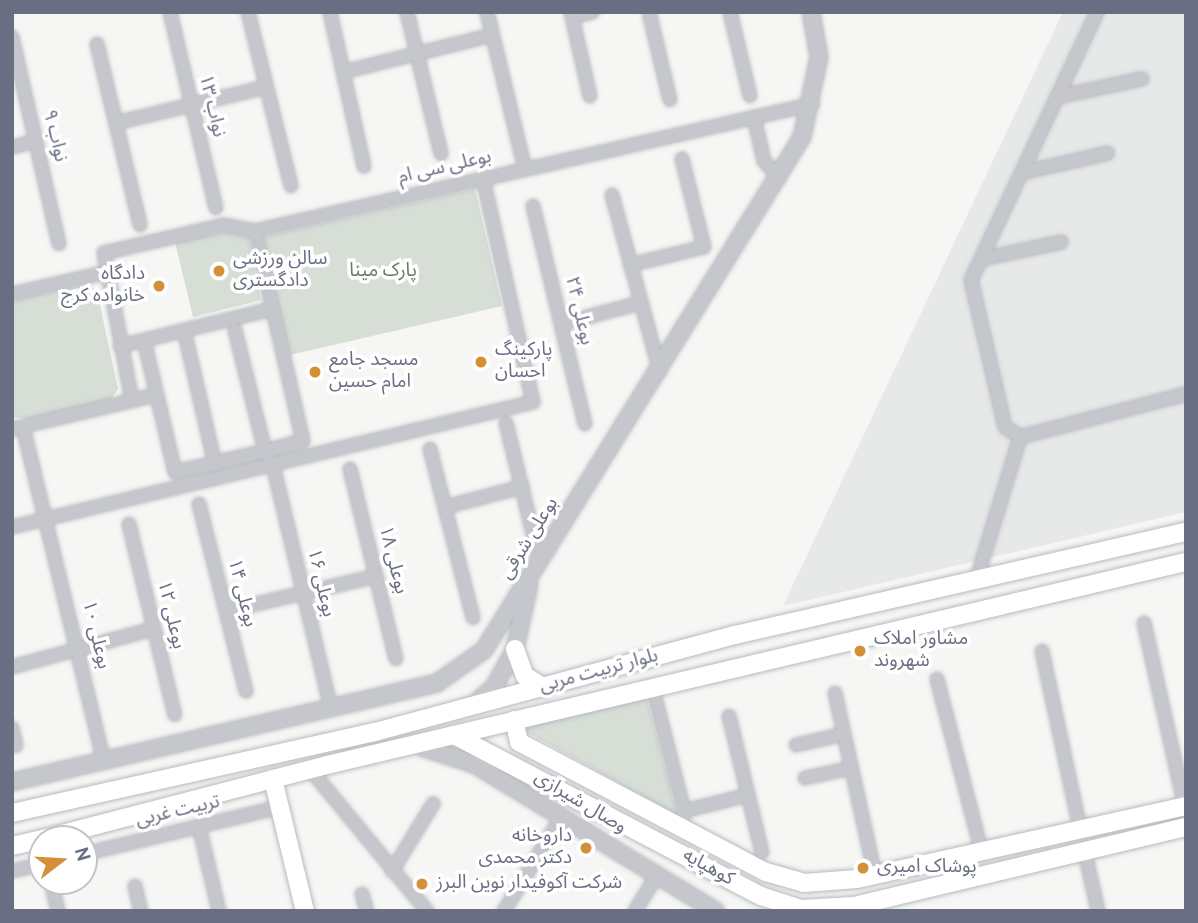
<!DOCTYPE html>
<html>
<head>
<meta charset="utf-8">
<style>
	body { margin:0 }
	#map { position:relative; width:1198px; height:923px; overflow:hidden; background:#f6f7f4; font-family:Overpass,"Noto Sans Arabic",sans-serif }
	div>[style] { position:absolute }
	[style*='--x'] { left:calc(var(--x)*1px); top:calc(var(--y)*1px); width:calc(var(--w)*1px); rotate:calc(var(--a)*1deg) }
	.built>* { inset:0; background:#e7e8e8 }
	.green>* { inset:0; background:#d6ded6 }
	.roads { filter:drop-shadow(0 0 2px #b8bac0) drop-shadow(0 0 2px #b8bac0) }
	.minor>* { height:12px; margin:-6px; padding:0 6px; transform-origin:6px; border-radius:6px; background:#c6c7cc }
	.tertiary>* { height:16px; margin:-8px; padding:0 8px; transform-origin:8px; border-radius:8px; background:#c6c7cc }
	.secondary>* { height:18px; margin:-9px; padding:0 9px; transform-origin:9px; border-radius:9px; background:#fff }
	.dots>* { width:19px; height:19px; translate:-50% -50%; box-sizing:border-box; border:4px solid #fff; border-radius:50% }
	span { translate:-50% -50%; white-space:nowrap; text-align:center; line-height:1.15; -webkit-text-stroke:7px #fff; paint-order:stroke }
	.street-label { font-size:19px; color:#696e83 }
	.poi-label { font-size:19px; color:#696e83 }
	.left { translate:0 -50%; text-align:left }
	.right { translate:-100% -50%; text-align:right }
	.park-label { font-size:19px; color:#677a69 }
	.frame { position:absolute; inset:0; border:14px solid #696e83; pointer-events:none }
	.north { position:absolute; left:28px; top:825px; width:70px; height:70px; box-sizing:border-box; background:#fff; border:2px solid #c3c5cd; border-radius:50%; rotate:73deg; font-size:19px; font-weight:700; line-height:28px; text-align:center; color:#696e83 }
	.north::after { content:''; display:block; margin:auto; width:24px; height:32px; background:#d49037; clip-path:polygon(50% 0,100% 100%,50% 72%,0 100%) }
</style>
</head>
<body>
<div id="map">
	<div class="built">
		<i style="clip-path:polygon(1063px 12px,1186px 12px,1186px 512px,783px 606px)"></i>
	</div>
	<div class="green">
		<i style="clip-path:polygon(475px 189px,502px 306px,290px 355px,263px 237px)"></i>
		<i style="clip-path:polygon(227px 232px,248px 237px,261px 300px,193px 317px,175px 242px)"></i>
		<i style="clip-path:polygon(87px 284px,97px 291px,118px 389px,110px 401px,35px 420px,12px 417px,12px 301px)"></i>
		<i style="clip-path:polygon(646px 695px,677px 815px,521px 729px)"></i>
	</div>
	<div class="roads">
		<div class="minor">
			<i style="--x:170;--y:12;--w:201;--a:76.8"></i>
			<i style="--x:248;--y:12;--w:179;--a:76.1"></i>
			<i style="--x:330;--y:12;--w:158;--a:77.6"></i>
			<i style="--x:407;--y:12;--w:146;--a:76.5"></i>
			<i style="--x:487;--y:12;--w:162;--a:76.4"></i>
			<i style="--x:571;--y:12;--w:86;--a:77.3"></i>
			<i style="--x:649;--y:12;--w:90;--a:76.6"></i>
			<i style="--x:730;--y:12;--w:86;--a:76.6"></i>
			<i style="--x:572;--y:17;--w:21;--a:-14"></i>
			<i style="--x:12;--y:37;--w:212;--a:77.2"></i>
			<i style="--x:97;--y:44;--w:186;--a:76.6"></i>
			<i style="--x:343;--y:72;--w:154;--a:-13.9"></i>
			<i style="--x:1057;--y:97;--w:87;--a:-12"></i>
			<i style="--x:754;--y:117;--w:45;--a:77.2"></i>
			<i style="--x:764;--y:161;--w:23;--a:47"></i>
			<i style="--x:116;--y:123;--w:154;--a:-13.5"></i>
			<i style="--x:12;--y:147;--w:25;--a:-14"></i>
			<i style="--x:1021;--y:173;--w:89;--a:-12.9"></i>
			<i style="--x:612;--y:195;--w:183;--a:74.8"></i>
			<i style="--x:533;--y:206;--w:224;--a:76.6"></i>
			<i style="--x:982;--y:259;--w:81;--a:-12.1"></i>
			<i style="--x:630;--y:265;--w:76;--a:-13.7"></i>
			<i style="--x:704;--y:247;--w:91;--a:-104"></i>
			<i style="--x:12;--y:294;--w:93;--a:-13"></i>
			<i style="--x:561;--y:324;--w:82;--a:-14.9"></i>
			<i style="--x:184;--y:330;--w:138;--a:77"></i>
			<i style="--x:235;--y:330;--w:125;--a:76.1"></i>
			<i style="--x:265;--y:451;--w:39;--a:-15"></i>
			<i style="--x:303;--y:441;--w:215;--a:-102.9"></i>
			<i style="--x:144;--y:340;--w:136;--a:76.8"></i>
			<i style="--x:175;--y:472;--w:92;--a:-13.1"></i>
			<i style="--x:265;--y:451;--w:16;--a:60"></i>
			<i style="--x:273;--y:465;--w:251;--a:76.6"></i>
			<i style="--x:120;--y:346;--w:156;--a:-13.7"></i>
			<i style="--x:132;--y:400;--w:150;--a:-100.8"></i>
			<i style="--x:104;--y:253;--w:123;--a:-13.1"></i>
			<i style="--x:224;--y:225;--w:32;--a:11"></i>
			<i style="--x:255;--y:231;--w:572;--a:-12.82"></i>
			<i style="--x:506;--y:423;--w:143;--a:76.3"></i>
			<i style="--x:23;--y:427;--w:344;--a:76.4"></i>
			<i style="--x:12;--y:429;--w:148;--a:-13.3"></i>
			<i style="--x:1020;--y:437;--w:18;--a:-146"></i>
			<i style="--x:1005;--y:427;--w:151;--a:-103"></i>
			<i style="--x:971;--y:280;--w:296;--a:-64.8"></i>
			<i style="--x:430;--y:449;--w:174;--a:75.7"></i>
			<i style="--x:350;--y:469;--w:195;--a:76.4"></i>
			<i style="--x:199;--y:504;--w:193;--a:75.9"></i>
			<i style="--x:445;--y:507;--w:80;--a:-14.6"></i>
			<i style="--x:129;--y:524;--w:196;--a:76.5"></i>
			<i style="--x:12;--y:527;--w:536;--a:-13.49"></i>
			<i style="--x:533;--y:402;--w:229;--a:-102.6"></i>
			<i style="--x:977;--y:578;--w:147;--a:-73"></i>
			<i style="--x:1020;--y:437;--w:171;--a:-14.5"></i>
			<i style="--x:226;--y:611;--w:154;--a:-13.1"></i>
			<i style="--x:1144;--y:623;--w:188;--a:77.4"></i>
			<i style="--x:1042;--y:651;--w:182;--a:77.9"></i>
			<i style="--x:12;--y:667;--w:146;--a:-15.1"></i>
			<i style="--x:937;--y:679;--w:180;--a:75.5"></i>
			<i style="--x:835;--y:693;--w:186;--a:77.6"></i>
			<i style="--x:656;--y:701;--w:114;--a:75.7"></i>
			<i style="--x:684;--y:811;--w:17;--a:100"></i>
			<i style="--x:729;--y:716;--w:140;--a:76.4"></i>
			<i style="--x:12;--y:728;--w:18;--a:77"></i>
			<i style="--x:796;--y:745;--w:49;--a:-12.9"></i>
			<i style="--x:310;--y:769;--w:184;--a:50.5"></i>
			<i style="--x:805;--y:778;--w:47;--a:-12.3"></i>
			<i style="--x:684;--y:811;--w:66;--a:-14"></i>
			<i style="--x:199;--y:826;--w:87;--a:76.8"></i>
			<i style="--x:1085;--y:852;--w:60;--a:77.6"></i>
			<i style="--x:84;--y:854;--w:202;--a:-13.5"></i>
			<i style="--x:12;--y:871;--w:31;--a:-13"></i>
			<i style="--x:392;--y:871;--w:79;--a:-58.5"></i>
			<i style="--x:51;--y:881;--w:31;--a:77"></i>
			<i style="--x:135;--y:886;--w:26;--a:77"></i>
			<i style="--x:362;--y:894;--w:18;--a:74"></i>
			<i style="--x:504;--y:911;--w:111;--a:-58.6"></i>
			<i style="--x:635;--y:911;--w:42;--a:-58.6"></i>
		</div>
		<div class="tertiary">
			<i style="--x:472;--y:706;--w:29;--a:-41"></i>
			<i style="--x:494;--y:687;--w:43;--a:-61.1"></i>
			<i style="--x:515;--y:649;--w:66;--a:-77.7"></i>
			<i style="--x:415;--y:745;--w:62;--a:17.9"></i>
			<i style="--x:474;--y:764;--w:283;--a:31.3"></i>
			<i style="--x:12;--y:782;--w:436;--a:-13.1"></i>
			<i style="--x:437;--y:683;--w:57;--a:-35.1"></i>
			<i style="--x:484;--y:650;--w:604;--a:-58.21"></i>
			<i style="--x:802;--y:137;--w:82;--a:-78"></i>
			<i style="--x:819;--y:57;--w:46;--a:-100.1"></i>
		</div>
		<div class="secondary">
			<i style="--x:515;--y:649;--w:29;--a:70"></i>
			<i style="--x:525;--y:676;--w:22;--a:32"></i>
			<i style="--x:514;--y:720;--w:23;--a:77"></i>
			<i style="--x:519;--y:742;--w:279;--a:27.8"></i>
			<i style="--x:766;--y:872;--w:40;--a:16"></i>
			<i style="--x:804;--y:883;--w:53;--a:-4.3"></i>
			<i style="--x:857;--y:879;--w:337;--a:-12.5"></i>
			<i style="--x:454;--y:735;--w:347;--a:27.7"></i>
			<i style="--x:761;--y:896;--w:42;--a:18"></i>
			<i style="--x:801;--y:909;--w:53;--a:-3.2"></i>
			<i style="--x:854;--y:906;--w:341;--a:-13.4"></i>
			<i style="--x:273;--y:779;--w:136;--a:76.4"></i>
			<i style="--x:12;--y:813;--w:372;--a:-12.6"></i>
			<i style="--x:375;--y:732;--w:373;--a:-15.1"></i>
			<i style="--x:735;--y:635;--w:463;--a:-12.9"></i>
			<i style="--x:43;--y:839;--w:293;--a:-14.6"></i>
			<i style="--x:327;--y:765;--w:883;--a:-13.3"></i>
			<i style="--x:12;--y:846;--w:31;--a:-13"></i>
		</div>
	</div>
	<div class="dots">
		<i style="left:219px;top:271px;background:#d49037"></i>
		<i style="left:159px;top:286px;background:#d49037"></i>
		<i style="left:481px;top:362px;background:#d49037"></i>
		<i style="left:315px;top:372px;background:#d49037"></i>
		<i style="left:860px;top:651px;background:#d49037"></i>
		<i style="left:586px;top:848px;background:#d49037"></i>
		<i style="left:863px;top:868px;background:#d49037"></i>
		<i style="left:422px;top:884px;background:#d49037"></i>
	</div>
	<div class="street-label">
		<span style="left:211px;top:106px;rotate:77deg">نواب ۱۳</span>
		<span style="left:54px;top:136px;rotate:77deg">نواب ۹</span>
		<span style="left:445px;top:168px;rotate:-13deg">بوعلی سی ام</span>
		<span style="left:578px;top:311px;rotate:77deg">بوعلی ۲۴</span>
		<span style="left:530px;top:539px;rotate:-58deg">بوعلی شرقی</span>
		<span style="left:392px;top:560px;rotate:76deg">بوعلی ۱۸</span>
		<span style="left:320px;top:583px;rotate:77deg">بوعلی ۱۶</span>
		<span style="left:241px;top:593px;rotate:76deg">بوعلی ۱۴</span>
		<span style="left:170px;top:615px;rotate:77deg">بوعلی ۱۲</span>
		<span style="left:95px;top:635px;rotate:77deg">بوعلی ۱۰</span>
		<span style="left:599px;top:672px;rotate:-15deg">بلوار تربیت مربی</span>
		<span style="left:580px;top:803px;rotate:31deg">وصال شیرازی</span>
		<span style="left:178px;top:812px;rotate:-13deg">تربیت غربی</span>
		<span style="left:708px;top:868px;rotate:29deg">کوهپایه</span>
	</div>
	<div class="poi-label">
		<span class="left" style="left:233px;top:271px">سالن ورزشی<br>دادگستری</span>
		<span class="right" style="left:145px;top:286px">دادگاه<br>خانواده کرج</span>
		<span class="left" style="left:495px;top:362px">پارکینگ<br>احسان</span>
		<span class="left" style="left:329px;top:372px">مسجد جامع<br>امام حسین</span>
		<span class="left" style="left:874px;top:651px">مشاور املاک<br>شهروند</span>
		<span class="right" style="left:572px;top:848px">داروخانه<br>دکتر محمدی</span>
		<span class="left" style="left:877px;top:868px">پوشاک امیری</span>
		<span class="left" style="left:436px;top:884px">شرکت آکوفیدار نوین البرز</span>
	</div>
	<div class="park-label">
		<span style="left:383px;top:272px">پارک مینا</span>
	</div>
	<div class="frame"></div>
	<div class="north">N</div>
</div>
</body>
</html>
